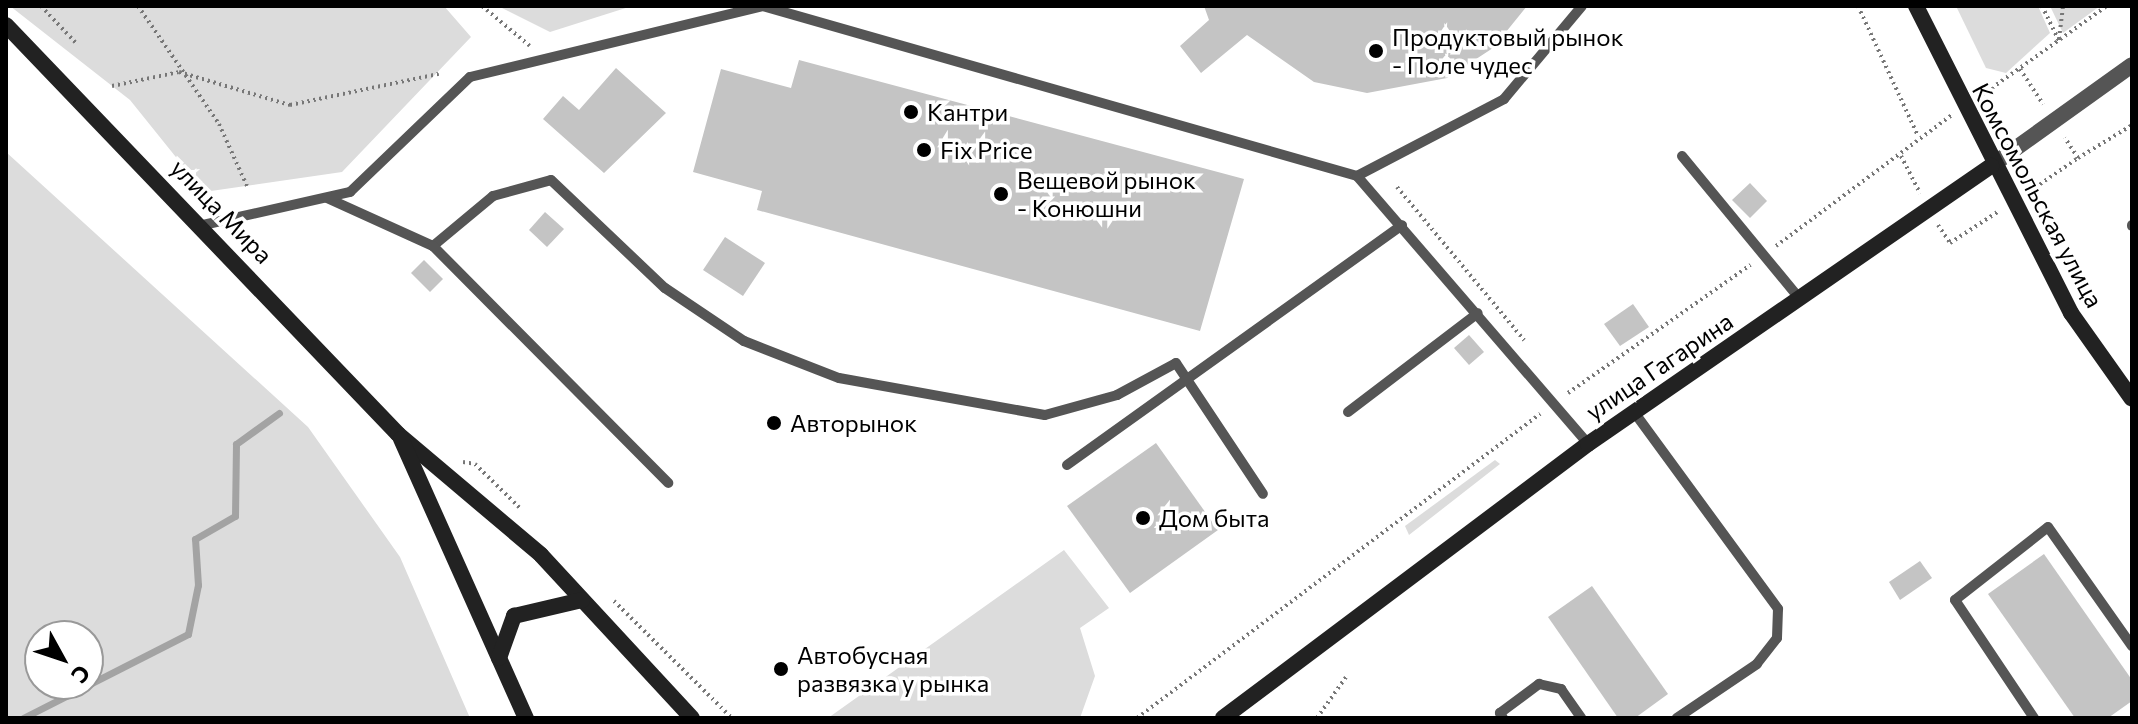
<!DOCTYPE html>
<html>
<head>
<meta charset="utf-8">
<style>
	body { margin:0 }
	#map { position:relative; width:2138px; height:724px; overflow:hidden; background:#fff; font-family:Commissioner,sans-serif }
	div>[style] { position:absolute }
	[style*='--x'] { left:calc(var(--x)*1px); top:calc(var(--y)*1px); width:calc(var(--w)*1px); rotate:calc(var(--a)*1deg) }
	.green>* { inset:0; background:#dcdcdc }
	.stream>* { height:7px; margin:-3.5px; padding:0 3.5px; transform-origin:3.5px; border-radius:3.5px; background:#a3a3a3 }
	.building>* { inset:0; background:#c4c4c4 }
	.path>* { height:4px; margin-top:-2px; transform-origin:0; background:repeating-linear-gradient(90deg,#777 0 2px,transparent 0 6px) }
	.service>* { height:10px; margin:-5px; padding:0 5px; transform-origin:5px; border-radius:5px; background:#555 }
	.tertiary>* { height:16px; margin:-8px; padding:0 8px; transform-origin:8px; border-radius:8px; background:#555 }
	.secondary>* { height:16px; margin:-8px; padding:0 8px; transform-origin:8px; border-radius:8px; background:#222 }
	.dots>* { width:22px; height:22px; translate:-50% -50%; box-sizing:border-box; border:4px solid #fff; border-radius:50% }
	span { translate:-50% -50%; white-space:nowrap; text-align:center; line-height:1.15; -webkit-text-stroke:7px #fff; paint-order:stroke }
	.poi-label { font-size:24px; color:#000 }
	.left { translate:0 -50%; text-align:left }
	.street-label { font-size:24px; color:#000 }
	.frame { position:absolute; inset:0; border:8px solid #000; pointer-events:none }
	.north { position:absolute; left:24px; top:620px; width:80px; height:80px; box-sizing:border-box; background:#fff; border:2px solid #999; border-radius:50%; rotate:130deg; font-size:22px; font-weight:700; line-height:32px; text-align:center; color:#000 }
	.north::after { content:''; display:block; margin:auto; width:28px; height:36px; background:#000; clip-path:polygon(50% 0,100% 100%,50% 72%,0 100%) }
</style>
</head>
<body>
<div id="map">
	<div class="green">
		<i style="clip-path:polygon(10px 6px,444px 6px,471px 37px,342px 172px,204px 192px,130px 100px)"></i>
		<i style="clip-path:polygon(498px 6px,632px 6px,550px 32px)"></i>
		<i style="clip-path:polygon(1956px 6px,2038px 6px,2050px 33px,2006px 73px,1986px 68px)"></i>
		<i style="clip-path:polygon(2050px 6px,2100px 6px,2063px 33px)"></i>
		<i style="clip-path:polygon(evenodd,6px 152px,308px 427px,400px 557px,470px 718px,6px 718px,6px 152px,88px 636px,88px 684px,40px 684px,40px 636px,88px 636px)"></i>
		<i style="clip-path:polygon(1495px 460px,1500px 464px,1409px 535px,1405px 526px)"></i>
		<i style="clip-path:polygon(1064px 550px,1109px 608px,1080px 628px,1095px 676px,1080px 718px,828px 718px)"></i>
	</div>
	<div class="stream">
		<i style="--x:23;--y:718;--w:185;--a:-27"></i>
		<i style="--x:188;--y:634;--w:50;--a:-78.5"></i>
		<i style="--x:198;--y:585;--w:46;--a:-93.7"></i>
		<i style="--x:195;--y:539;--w:46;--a:-29.9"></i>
		<i style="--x:235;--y:516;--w:72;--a:-89.2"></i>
		<i style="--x:236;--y:444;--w:53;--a:-35.8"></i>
	</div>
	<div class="building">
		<i style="clip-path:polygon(1204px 6px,1527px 6px,1493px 48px,1447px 78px,1367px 93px,1314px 82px,1247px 35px,1201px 73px,1180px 46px,1209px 20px)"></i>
		<i style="clip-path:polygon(799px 60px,1244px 179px,1200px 331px,757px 210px,762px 191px,693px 172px,721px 69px,791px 88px)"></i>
		<i style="clip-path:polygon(616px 68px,666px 113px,604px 173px,543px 119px,563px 96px,579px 110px)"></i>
		<i style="clip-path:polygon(1750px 183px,1767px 201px,1750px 218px,1732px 200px)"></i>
		<i style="clip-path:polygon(545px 212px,564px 229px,547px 247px,529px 230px)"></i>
		<i style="clip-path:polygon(725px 237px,765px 263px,743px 296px,703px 270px)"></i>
		<i style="clip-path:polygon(424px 260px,443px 279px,430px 292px,411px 273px)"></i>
		<i style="clip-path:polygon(1633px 304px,1649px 327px,1620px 346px,1604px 324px)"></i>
		<i style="clip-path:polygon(1469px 335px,1484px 352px,1469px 365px,1454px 348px)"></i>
		<i style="clip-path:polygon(1156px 443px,1218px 530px,1130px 593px,1067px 506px)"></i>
		<i style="clip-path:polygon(2044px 554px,2132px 680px,2132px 701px,2108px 718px,2075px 718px,1988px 594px)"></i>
		<i style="clip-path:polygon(1920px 561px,1932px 578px,1900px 600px,1889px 582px)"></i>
		<i style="clip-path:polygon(1592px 586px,1668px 694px,1635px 718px,1618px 718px,1548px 617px)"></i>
	</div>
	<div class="path">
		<i style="--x:41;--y:6;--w:50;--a:46.6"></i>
		<i style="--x:138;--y:6;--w:143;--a:55.5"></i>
		<i style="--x:219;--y:124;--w:68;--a:65.7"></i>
		<i style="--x:482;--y:6;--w:62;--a:39.8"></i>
		<i style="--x:1858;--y:6;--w:143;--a:65.2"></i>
		<i style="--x:2042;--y:6;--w:39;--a:64"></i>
		<i style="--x:2059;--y:39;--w:33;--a:-83"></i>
		<i style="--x:2020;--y:69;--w:42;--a:56.7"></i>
		<i style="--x:112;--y:86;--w:68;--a:-11.8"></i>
		<i style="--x:179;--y:72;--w:116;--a:16.6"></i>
		<i style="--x:290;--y:105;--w:152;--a:-11.8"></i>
		<i style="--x:1982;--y:95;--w:153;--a:-35.5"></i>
		<i style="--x:1901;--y:156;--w:42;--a:62.8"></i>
		<i style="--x:2078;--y:158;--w:63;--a:-31.4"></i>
		<i style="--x:1397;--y:187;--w:199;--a:50.3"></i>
		<i style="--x:2030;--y:191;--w:58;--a:-34.5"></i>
		<i style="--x:2078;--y:158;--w:24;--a:-123"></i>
		<i style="--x:1938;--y:225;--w:22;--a:56"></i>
		<i style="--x:1950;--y:243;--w:59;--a:-33.1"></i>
		<i style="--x:1776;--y:246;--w:219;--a:-36.7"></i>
		<i style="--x:1568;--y:393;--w:223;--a:-35.1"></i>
		<i style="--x:463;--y:462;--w:12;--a:9"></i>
		<i style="--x:475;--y:464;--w:63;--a:44.4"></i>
		<i style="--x:614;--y:601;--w:166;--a:44.8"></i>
		<i style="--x:1137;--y:718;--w:505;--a:-37.03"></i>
		<i style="--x:1317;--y:718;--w:50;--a:-54.7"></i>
	</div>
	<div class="service">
		<i style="--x:1682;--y:156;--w:185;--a:50.5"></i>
		<i style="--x:1357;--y:176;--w:166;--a:-27.6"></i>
		<i style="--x:1504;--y:99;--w:121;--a:-50"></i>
		<i style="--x:327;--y:198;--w:116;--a:24.4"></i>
		<i style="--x:433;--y:246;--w:78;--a:-39.8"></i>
		<i style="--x:493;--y:196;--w:60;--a:-15.4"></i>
		<i style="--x:551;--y:180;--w:157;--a:43.5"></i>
		<i style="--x:665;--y:288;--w:95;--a:33.9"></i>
		<i style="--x:744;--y:341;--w:102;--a:21.3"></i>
		<i style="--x:839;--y:378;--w:209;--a:10.2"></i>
		<i style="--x:1045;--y:415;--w:75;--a:-15.5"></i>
		<i style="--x:1117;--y:395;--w:67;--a:-28.5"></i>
		<i style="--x:1176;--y:363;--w:157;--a:56.4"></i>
		<i style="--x:203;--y:225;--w:151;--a:-12.7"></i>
		<i style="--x:350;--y:192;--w:166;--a:-43.8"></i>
		<i style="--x:470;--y:77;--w:301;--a:-13.6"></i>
		<i style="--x:763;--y:6;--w:618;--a:15.97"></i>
		<i style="--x:1357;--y:176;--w:354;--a:49.2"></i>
		<i style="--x:2132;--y:225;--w:1;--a:90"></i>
		<i style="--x:433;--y:246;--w:334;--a:45.2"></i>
		<i style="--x:1348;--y:412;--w:163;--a:-37.3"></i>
		<i style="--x:1634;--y:412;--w:244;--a:53.8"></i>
		<i style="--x:1778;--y:609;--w:29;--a:92"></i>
		<i style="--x:1777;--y:638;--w:33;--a:128"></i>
		<i style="--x:1757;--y:664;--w:97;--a:146"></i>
		<i style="--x:1067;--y:465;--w:412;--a:-35.6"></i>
		<i style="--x:1503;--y:718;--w:6;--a:-121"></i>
		<i style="--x:1500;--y:713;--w:49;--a:-36.6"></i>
		<i style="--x:1539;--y:684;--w:23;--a:13"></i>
		<i style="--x:1561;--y:689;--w:35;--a:55"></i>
		<i style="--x:2034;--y:718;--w:142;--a:-123.8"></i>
		<i style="--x:1955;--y:600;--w:118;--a:-38.1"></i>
		<i style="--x:2048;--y:527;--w:146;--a:54.8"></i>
	</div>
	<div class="tertiary">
		<i style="--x:1991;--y:166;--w:173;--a:-35.6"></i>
	</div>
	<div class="secondary">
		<i style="--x:1916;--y:6;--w:344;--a:63.2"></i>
		<i style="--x:2071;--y:313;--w:105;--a:54.7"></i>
		<i style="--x:6;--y:25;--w:567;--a:46.22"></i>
		<i style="--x:398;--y:434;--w:187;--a:40.2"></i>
		<i style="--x:541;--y:555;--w:222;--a:47.2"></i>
		<i style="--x:401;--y:439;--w:306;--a:65.9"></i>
		<i style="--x:499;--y:658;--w:45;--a:-70.3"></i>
		<i style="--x:514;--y:616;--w:70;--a:-13.2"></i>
		<i style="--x:1223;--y:718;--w:456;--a:-36.9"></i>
		<i style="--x:1588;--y:444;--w:490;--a:-34.6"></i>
	</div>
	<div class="dots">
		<i style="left:1376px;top:51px;background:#000"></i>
		<i style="left:911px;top:112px;background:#000"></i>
		<i style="left:924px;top:150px;background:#000"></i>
		<i style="left:1001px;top:194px;background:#000"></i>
		<i style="left:774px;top:423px;background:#000"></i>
		<i style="left:1143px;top:518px;background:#000"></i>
		<i style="left:781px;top:669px;background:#000"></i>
	</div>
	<div class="poi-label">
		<span class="left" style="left:1392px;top:51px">Продуктовый рынок<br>- Поле чудес</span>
		<span class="left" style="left:927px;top:112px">Кантри</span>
		<span class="left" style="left:940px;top:150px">Fix Price</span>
		<span class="left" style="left:1017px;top:194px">Вещевой рынок<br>- Конюшни</span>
		<span class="left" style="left:790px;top:423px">Авторынок</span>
		<span class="left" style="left:1159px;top:518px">Дом быта</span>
		<span class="left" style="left:797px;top:669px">Автобусная<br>развязка у рынка</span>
	</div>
	<div class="street-label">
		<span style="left:2038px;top:195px;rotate:62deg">Комсомольская улица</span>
		<span style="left:222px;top:211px;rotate:46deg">улица Мира</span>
		<span style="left:1659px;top:366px;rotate:-34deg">улица Гагарина</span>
	</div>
	<div class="frame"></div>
	<div class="north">С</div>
</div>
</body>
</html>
